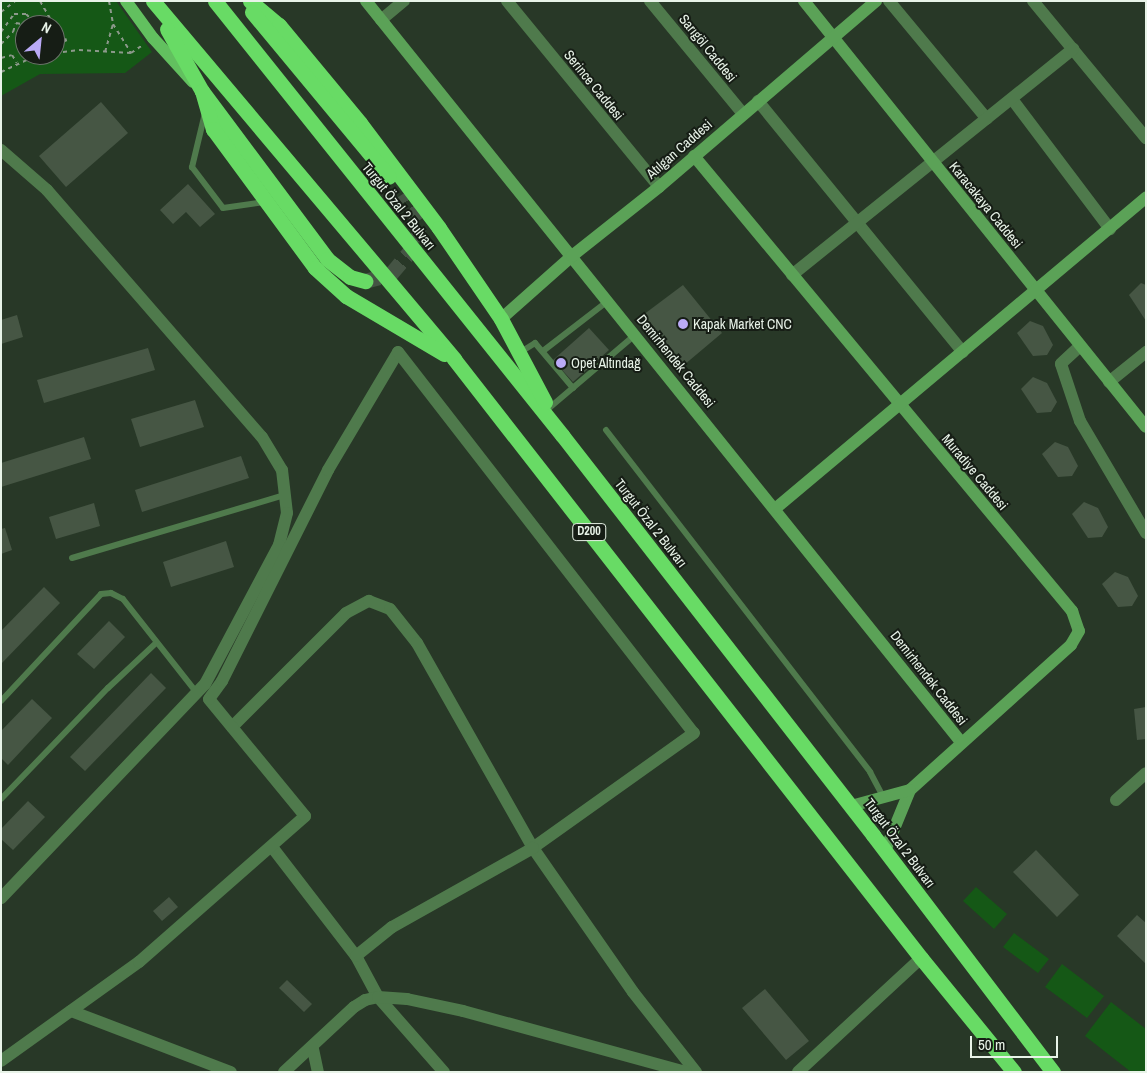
<!DOCTYPE html>
<html>
<head>
<meta charset="utf-8">
<style>
	body { margin:0 }
	#map { position:relative; width:1147px; height:1073px; overflow:hidden; background:#283827; font-family:"Archivo Narrow",sans-serif }
	div>[style] { position:absolute }
	[style*='--x'] { left:calc(var(--x)*1px); top:calc(var(--y)*1px); width:calc(var(--w)*1px); rotate:calc(var(--a)*1deg) }
	.green>* { inset:0; background:#155816 }
	.building>* { inset:0; background:#465644 }
	.highway-tunnel>* { height:15px; margin-top:-7.5px; transform-origin:0; background:repeating-linear-gradient(90deg,#455444 0 15px,transparent 0 23px) }
	.path>* { height:2px; margin-top:-1px; transform-origin:0; background:repeating-linear-gradient(90deg,#8c998b 0 4px,transparent 0 8px) }
	.lane>* { height:6px; margin:-3px; padding:0 3px; transform-origin:3px; border-radius:3px; background:#4f7a4c }
	.street>* { height:12px; margin:-6px; padding:0 6px; transform-origin:6px; border-radius:6px; background:#4f7a4c }
	.secondary>* { height:12px; margin:-6px; padding:0 6px; transform-origin:6px; border-radius:6px; background:#5ba257 }
	.primary>* { height:12px; margin:-6px; padding:0 6px; transform-origin:6px; border-radius:6px; background:#62c05f }
	.highway>* { height:15px; margin:-7.5px; padding:0 7.5px; transform-origin:7.5px; border-radius:7.5px; background:#68db65 }
	.dots>* { width:14px; height:14px; translate:-50% -50%; box-sizing:border-box; border:2px solid #161d15; border-radius:50% }
	span { translate:-50% -50%; white-space:nowrap; text-align:center; line-height:1.15; -webkit-text-stroke:4px #161d15; paint-order:stroke }
	.shield-label span { padding:1px 4px; background:#161d15; border:1px solid; border-radius:4px; -webkit-text-stroke-width:0 }
	.shield-label { font-size:12px; color:#e8f3e8; font-weight:700 }
	.street-label { font-size:14px; color:#e8f3e8 }
	.poi-label { font-size:14px; color:#e8f3e8 }
	.left { translate:0 -50%; text-align:left }
	.frame { position:absolute; inset:0; border:2px solid #e8f3e8; pointer-events:none }
	.north { position:absolute; left:15px; top:15px; width:50px; height:50px; box-sizing:border-box; background:#161d15; border:1px solid #6a7369; border-radius:50%; rotate:28deg; font-size:14px; font-weight:700; line-height:20px; text-align:center; color:#e8f3e8 }
	.north::after { content:''; display:block; margin:auto; width:18px; height:22px; background:#baaaf6; clip-path:polygon(50% 0,100% 100%,50% 72%,0 100%) }
	.scale { position:absolute; left:970px; top:1036px; width:88px; height:22px; box-sizing:border-box; border:2px solid #e8f3e8; border-top:0; padding-left:6px; font-size:15px; line-height:18px; white-space:nowrap; color:#e8f3e8; -webkit-text-stroke:4px #161d15; paint-order:stroke }
</style>
</head>
<body>
<div id="map">
	<div class="green">
		<i style="clip-path:polygon(evenodd,1px 1px,116px 1px,152px 52px,125px 73px,40px 74px,1px 96px,1px 1px,25px 25px,55px 25px,55px 55px,25px 55px,25px 25px)"></i>
		<i style="clip-path:polygon(976px 887px,1007px 914px,994px 929px,963px 901px)"></i>
		<i style="clip-path:polygon(1014px 933px,1049px 959px,1038px 973px,1003px 947px)"></i>
		<i style="clip-path:polygon(1062px 964px,1104px 996px,1087px 1018px,1045px 987px)"></i>
		<i style="clip-path:polygon(1111px 1002px,1146px 1029px,1146px 1072px,1131px 1072px,1085px 1036px)"></i>
	</div>
	<div class="building">
		<i style="clip-path:polygon(101px 102px,128px 133px,66px 187px,39px 156px)"></i>
		<i style="clip-path:polygon(188px 184px,215px 214px,200px 227px,186px 212px,173px 224px,160px 210px)"></i>
		<i style="clip-path:polygon(1141px 283px,1146px 285px,1146px 321px,1129px 295px)"></i>
		<i style="clip-path:polygon(683px 285px,722px 333px,684px 365px,643px 315px)"></i>
		<i style="clip-path:polygon(17px 315px,23px 337px,1px 344px,1px 320px)"></i>
		<i style="clip-path:polygon(1030px 321px,1043px 326px,1053px 345px,1047px 355px,1033px 356px,1017px 333px)"></i>
		<i style="clip-path:polygon(589px 328px,609px 350px,573px 382px,553px 360px)"></i>
		<i style="clip-path:polygon(148px 348px,155px 370px,44px 403px,37px 380px)"></i>
		<i style="clip-path:polygon(1033px 377px,1047px 383px,1057px 402px,1051px 412px,1037px 413px,1021px 389px)"></i>
		<i style="clip-path:polygon(195px 400px,204px 427px,140px 447px,131px 419px)"></i>
		<i style="clip-path:polygon(84px 437px,91px 459px,1px 487px,1px 463px)"></i>
		<i style="clip-path:polygon(1055px 442px,1068px 447px,1078px 466px,1072px 476px,1058px 477px,1042px 454px)"></i>
		<i style="clip-path:polygon(241px 456px,249px 478px,142px 512px,135px 490px)"></i>
		<i style="clip-path:polygon(1084px 502px,1098px 508px,1108px 527px,1102px 537px,1088px 538px,1072px 514px)"></i>
		<i style="clip-path:polygon(94px 503px,100px 526px,56px 539px,49px 517px)"></i>
		<i style="clip-path:polygon(5px 528px,12px 550px,1px 554px,1px 529px)"></i>
		<i style="clip-path:polygon(226px 541px,234px 567px,171px 587px,163px 562px)"></i>
		<i style="clip-path:polygon(1115px 572px,1128px 577px,1138px 596px,1132px 606px,1118px 607px,1102px 584px)"></i>
		<i style="clip-path:polygon(44px 587px,60px 603px,1px 664px,1px 631px)"></i>
		<i style="clip-path:polygon(109px 621px,125px 637px,94px 669px,77px 654px)"></i>
		<i style="clip-path:polygon(151px 673px,166px 688px,85px 771px,70px 757px)"></i>
		<i style="clip-path:polygon(32px 699px,52px 718px,8px 765px,1px 758px,1px 731px)"></i>
		<i style="clip-path:polygon(1146px 707px,1146px 739px,1137px 740px,1134px 709px)"></i>
		<i style="clip-path:polygon(28px 801px,45px 817px,13px 850px,1px 839px,1px 829px)"></i>
		<i style="clip-path:polygon(1036px 850px,1079px 895px,1057px 917px,1013px 872px)"></i>
		<i style="clip-path:polygon(169px 897px,178px 907px,162px 921px,153px 911px)"></i>
		<i style="clip-path:polygon(1137px 915px,1146px 923px,1146px 964px,1117px 936px)"></i>
		<i style="clip-path:polygon(287px 980px,312px 1004px,304px 1012px,279px 988px)"></i>
		<i style="clip-path:polygon(765px 989px,809px 1041px,786px 1060px,742px 1008px)"></i>
	</div>
	<div class="highway-tunnel">
		<i style="--x:365;--y:281;--w:27;--a:-15"></i>
		<i style="--x:391;--y:274;--w:42;--a:-49.8"></i>
		<i style="--x:418;--y:242;--w:22;--a:-87"></i>
		<i style="--x:419;--y:220;--w:31;--a:-122"></i>
	</div>
	<div class="path">
		<i style="--x:40;--y:1;--w:28;--a:60"></i>
		<i style="--x:109;--y:1;--w:23;--a:80"></i>
		<i style="--x:113;--y:24;--w:34;--a:58"></i>
		<i style="--x:1;--y:12;--w:18;--a:-38"></i>
		<i style="--x:1;--y:32;--w:22;--a:-54"></i>
		<i style="--x:14;--y:14;--w:12;--a:0"></i>
		<i style="--x:26;--y:14;--w:16;--a:45"></i>
		<i style="--x:55;--y:36;--w:13;--a:18"></i>
		<i style="--x:67;--y:40;--w:13;--a:157"></i>
		<i style="--x:1;--y:44;--w:17;--a:-45"></i>
		<i style="--x:13;--y:32;--w:9;--a:-72"></i>
		<i style="--x:16;--y:23;--w:11;--a:10"></i>
		<i style="--x:105;--y:52;--w:29;--a:-74"></i>
		<i style="--x:55;--y:53;--w:24;--a:-7"></i>
		<i style="--x:79;--y:50;--w:52;--a:3.3"></i>
		<i style="--x:131;--y:53;--w:14;--a:-34"></i>
		<i style="--x:1;--y:58;--w:11;--a:-15"></i>
		<i style="--x:12;--y:55;--w:9;--a:58"></i>
		<i style="--x:1;--y:72;--w:40;--a:-25"></i>
	</div>
	<div class="lane">
		<i style="--x:205;--y:113;--w:56;--a:103.5"></i>
		<i style="--x:192;--y:167;--w:51;--a:52.9"></i>
		<i style="--x:223;--y:208;--w:42;--a:-8.1"></i>
		<i style="--x:543;--y:351;--w:82;--a:-37.6"></i>
		<i style="--x:519;--y:353;--w:19;--a:-32"></i>
		<i style="--x:535;--y:343;--w:59;--a:49.8"></i>
		<i style="--x:548;--y:409;--w:114;--a:-40.4"></i>
		<i style="--x:606;--y:430;--w:432;--a:52.3"></i>
		<i style="--x:870;--y:772;--w:27;--a:62"></i>
		<i style="--x:72;--y:558;--w:222;--a:-16.5"></i>
		<i style="--x:1;--y:701;--w:146;--a:-46.9"></i>
		<i style="--x:101;--y:594;--w:10;--a:-6"></i>
		<i style="--x:111;--y:593;--w:13;--a:27"></i>
		<i style="--x:123;--y:599;--w:120;--a:51.8"></i>
		<i style="--x:1;--y:799;--w:154;--a:-46.1"></i>
		<i style="--x:108;--y:688;--w:66;--a:-43.2"></i>
	</div>
	<div class="street">
		<i style="--x:507;--y:1;--w:240;--a:50.7"></i>
		<i style="--x:650;--y:1;--w:146;--a:50.5"></i>
		<i style="--x:889;--y:1;--w:153;--a:50.3"></i>
		<i style="--x:1033;--y:1;--w:178;--a:50.5"></i>
		<i style="--x:381;--y:20;--w:30;--a:-40"></i>
		<i style="--x:1012;--y:99;--w:163;--a:53"></i>
		<i style="--x:758;--y:101;--w:324;--a:50.8"></i>
		<i style="--x:1;--y:150;--w:61;--a:41"></i>
		<i style="--x:47;--y:190;--w:327;--a:49"></i>
		<i style="--x:262;--y:437;--w:39;--a:59"></i>
		<i style="--x:282;--y:470;--w:43;--a:83.4"></i>
		<i style="--x:287;--y:513;--w:33;--a:104"></i>
		<i style="--x:279;--y:545;--w:157;--a:118"></i>
		<i style="--x:205;--y:684;--w:296;--a:133.6"></i>
		<i style="--x:792;--y:275;--w:361;--a:-38.8"></i>
		<i style="--x:1080;--y:346;--w:26;--a:137"></i>
		<i style="--x:1061;--y:364;--w:60;--a:71.6"></i>
		<i style="--x:1080;--y:421;--w:130;--a:59.5"></i>
		<i style="--x:1109;--y:382;--w:48;--a:-39"></i>
		<i style="--x:232;--y:727;--w:161;--a:-45"></i>
		<i style="--x:346;--y:613;--w:26;--a:-28"></i>
		<i style="--x:369;--y:601;--w:22;--a:21"></i>
		<i style="--x:390;--y:609;--w:43;--a:51.5"></i>
		<i style="--x:417;--y:643;--w:236;--a:60.5"></i>
		<i style="--x:533;--y:848;--w:175;--a:55.2"></i>
		<i style="--x:633;--y:992;--w:102;--a:51.8"></i>
		<i style="--x:1116;--y:800;--w:40;--a:-42"></i>
		<i style="--x:272;--y:847;--w:138;--a:52.4"></i>
		<i style="--x:356;--y:956;--w:47;--a:61.8"></i>
		<i style="--x:378;--y:997;--w:100;--a:48.7"></i>
		<i style="--x:71;--y:1011;--w:171;--a:20.9"></i>
		<i style="--x:313;--y:1049;--w:24;--a:78"></i>
		<i style="--x:1;--y:1061;--w:170;--a:-35.7"></i>
		<i style="--x:139;--y:962;--w:221;--a:-41.3"></i>
		<i style="--x:305;--y:816;--w:151;--a:-129.4"></i>
		<i style="--x:209;--y:699;--w:22;--a:-54"></i>
		<i style="--x:222;--y:681;--w:236;--a:-63.3"></i>
		<i style="--x:328;--y:470;--w:137;--a:-59.3"></i>
		<i style="--x:398;--y:352;--w:482;--a:52.2"></i>
		<i style="--x:694;--y:733;--w:198;--a:144.5"></i>
		<i style="--x:533;--y:848;--w:162;--a:150.7"></i>
		<i style="--x:392;--y:927;--w:46;--a:141.1"></i>
		<i style="--x:284;--y:1072;--w:96;--a:-42.9"></i>
		<i style="--x:354;--y:1007;--w:13;--a:-32"></i>
		<i style="--x:365;--y:1000;--w:13;--a:-13"></i>
		<i style="--x:378;--y:997;--w:29;--a:4"></i>
		<i style="--x:407;--y:999;--w:57;--a:12.1"></i>
		<i style="--x:463;--y:1011;--w:231;--a:15.3"></i>
		<i style="--x:798;--y:1072;--w:168;--a:-42.8"></i>
	</div>
	<div class="secondary">
		<i style="--x:366;--y:1;--w:950;--a:51.24"></i>
		<i style="--x:804;--y:1;--w:546;--a:51.24"></i>
		<i style="--x:694;--y:156;--w:592;--a:50.28"></i>
		<i style="--x:1072;--y:611;--w:21;--a:71"></i>
		<i style="--x:1079;--y:631;--w:16;--a:120"></i>
		<i style="--x:1071;--y:645;--w:217;--a:138"></i>
		<i style="--x:910;--y:790;--w:66;--a:112.3"></i>
		<i style="--x:501;--y:319;--w:95;--a:-41.6"></i>
		<i style="--x:572;--y:256;--w:111;--a:-38.4"></i>
		<i style="--x:659;--y:187;--w:286;--a:-40.6"></i>
		<i style="--x:776;--y:508;--w:483;--a:-40"></i>
		<i style="--x:851;--y:806;--w:61;--a:-15.2"></i>
	</div>
	<div class="primary">
		<i style="--x:126;--y:1;--w:46;--a:53.9"></i>
		<i style="--x:153;--y:38;--w:59;--a:47.7"></i>
	</div>
	<div class="highway">
		<i style="--x:153;--y:1;--w:468;--a:49.9"></i>
		<i style="--x:454;--y:359;--w:760;--a:52.06"></i>
		<i style="--x:921;--y:958;--w:147;--a:50.8"></i>
		<i style="--x:215;--y:1;--w:556;--a:51.36"></i>
		<i style="--x:562;--y:435;--w:507;--a:52.13"></i>
		<i style="--x:873;--y:835;--w:298;--a:52.8"></i>
		<i style="--x:250;--y:1;--w:38;--a:40"></i>
		<i style="--x:279;--y:25;--w:127;--a:50.4"></i>
		<i style="--x:360;--y:123;--w:131;--a:53"></i>
		<i style="--x:439;--y:228;--w:110;--a:55.7"></i>
		<i style="--x:501;--y:319;--w:94;--a:62.1"></i>
		<i style="--x:252;--y:12;--w:214;--a:50.3"></i>
		<i style="--x:167;--y:29;--w:71;--a:60.6"></i>
		<i style="--x:202;--y:91;--w:209;--a:53.3"></i>
		<i style="--x:327;--y:259;--w:29;--a:38"></i>
		<i style="--x:350;--y:277;--w:16;--a:15"></i>
		<i style="--x:202;--y:91;--w:40;--a:74"></i>
		<i style="--x:213;--y:129;--w:172;--a:53.7"></i>
		<i style="--x:315;--y:268;--w:42;--a:42.1"></i>
		<i style="--x:346;--y:296;--w:114;--a:30.6"></i>
	</div>
	<div class="dots">
		<i style="left:683px;top:324px;background:#baaaf6"></i>
		<i style="left:561px;top:363px;background:#baaaf6"></i>
	</div>
	<div class="shield-label">
		<span style="left:589px;top:532px">D200</span>
	</div>
	<div class="street-label">
		<span style="left:708px;top:48px;rotate:51deg">Sarıgöl Caddesi</span>
		<span style="left:594px;top:85px;rotate:51deg">Serince Caddesi</span>
		<span style="left:679px;top:149px;rotate:-41deg">Atılgan Caddesi</span>
		<span style="left:986px;top:205px;rotate:51deg">Karacakaya Caddesi</span>
		<span style="left:399px;top:206px;rotate:51deg">Turgut Özal 2 Bulvarı</span>
		<span style="left:676px;top:361px;rotate:51deg">Demirhendek Caddesi</span>
		<span style="left:975px;top:472px;rotate:50deg">Muradiye Caddesi</span>
		<span style="left:651px;top:523px;rotate:52deg">Turgut Özal 2 Bulvarı</span>
		<span style="left:929px;top:678px;rotate:52deg">Demirhendek Caddesi</span>
		<span style="left:900px;top:843px;rotate:53deg">Turgut Özal 2 Bulvarı</span>
	</div>
	<div class="poi-label">
		<span class="left" style="left:693px;top:324px">Kapak Market CNC</span>
		<span class="left" style="left:571px;top:363px">Opet Altındağ</span>
	</div>
	<div class="frame"></div>
	<div class="north">N</div>
	<div class="scale">50 m</div>
</div>
</body>
</html>
